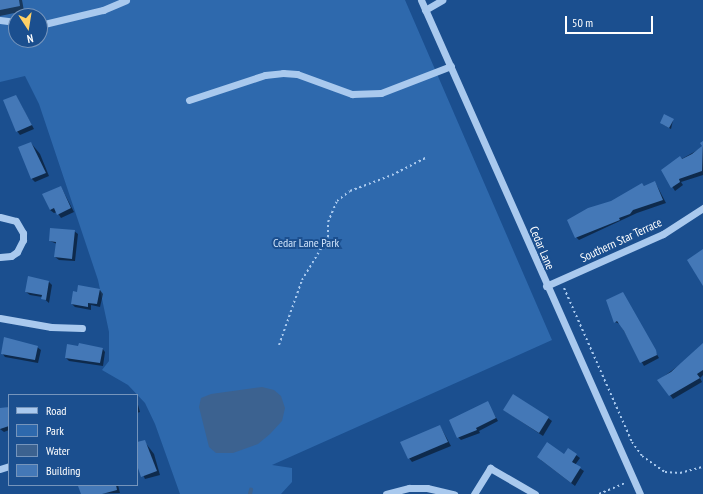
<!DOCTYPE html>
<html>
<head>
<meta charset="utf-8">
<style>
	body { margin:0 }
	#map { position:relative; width:703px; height:494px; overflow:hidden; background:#1b4f8f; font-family:"PT Sans Narrow",sans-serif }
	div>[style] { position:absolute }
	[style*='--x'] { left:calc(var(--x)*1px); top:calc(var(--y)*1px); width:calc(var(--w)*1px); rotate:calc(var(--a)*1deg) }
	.green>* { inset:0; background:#2e69ad }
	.water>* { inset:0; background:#3c6290 }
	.shadow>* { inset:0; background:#0007 }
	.stream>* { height:3.5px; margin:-1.75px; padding:0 1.75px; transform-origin:1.75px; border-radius:1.75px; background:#3c6290 }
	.building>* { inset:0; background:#4478b7 }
	.path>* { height:2px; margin-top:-1px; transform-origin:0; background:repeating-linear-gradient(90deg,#a9c9ee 0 2px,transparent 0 5px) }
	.minor>* { height:7px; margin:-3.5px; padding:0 3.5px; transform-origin:3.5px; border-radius:3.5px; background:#a9c9ee }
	span { translate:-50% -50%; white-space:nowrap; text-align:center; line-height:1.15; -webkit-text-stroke:4px #1b4f8f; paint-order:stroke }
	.street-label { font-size:12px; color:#fff }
	.park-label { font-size:12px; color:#cfe3fa }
	.legend { position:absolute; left:8px; top:394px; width:130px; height:92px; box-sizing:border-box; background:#1b4f8f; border:1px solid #7695bc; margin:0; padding:5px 7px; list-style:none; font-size:12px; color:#fff }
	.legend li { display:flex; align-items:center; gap:8px; height:20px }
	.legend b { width:20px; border:1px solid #7695bc }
	.north { position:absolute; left:8px; top:8px; width:40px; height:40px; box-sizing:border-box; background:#1b4f8f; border:1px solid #7695bc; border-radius:50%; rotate:168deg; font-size:11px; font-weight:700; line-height:16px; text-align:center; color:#fff }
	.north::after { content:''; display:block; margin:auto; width:14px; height:18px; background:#ffd166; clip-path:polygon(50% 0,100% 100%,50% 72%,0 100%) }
	.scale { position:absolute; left:565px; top:16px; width:88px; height:18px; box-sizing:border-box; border:2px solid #fff; border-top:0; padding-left:5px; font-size:12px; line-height:14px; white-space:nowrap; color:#fff; -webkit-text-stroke:3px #1b4f8f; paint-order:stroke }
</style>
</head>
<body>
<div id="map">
	<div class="green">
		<i style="clip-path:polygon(evenodd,0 0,405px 0,552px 340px,272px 465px,292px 468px,292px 482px,281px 494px,180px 494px,155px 424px,145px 403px,128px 385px,102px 370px,109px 361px,109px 332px,98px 280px,39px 104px,25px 76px,0 82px,0 0,16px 16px,40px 16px,40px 40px,16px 40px,16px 16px)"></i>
	</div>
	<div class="water">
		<i style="clip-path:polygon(262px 387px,274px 390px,281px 396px,285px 408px,282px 421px,270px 434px,258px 444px,233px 453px,216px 453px,209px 447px,199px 407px,201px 398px,211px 394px)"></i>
	</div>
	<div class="shadow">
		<i style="clip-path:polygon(0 0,22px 0,24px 11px,0 16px)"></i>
		<i style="clip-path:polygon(16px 96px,34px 129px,20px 135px,17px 131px)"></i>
		<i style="clip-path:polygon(673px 120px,671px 129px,662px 124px)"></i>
		<i style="clip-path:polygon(31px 143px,40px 154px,49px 176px,35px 182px,31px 178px)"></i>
		<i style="clip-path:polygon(703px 147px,703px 175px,681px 182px,683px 185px,675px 191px,662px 170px)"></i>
		<i style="clip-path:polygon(655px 182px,666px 203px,637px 213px,579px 240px,576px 237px,612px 202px,642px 184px,645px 187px)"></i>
		<i style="clip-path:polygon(61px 187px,74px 212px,61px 218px,57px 212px,54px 213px,50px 210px)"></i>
		<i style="clip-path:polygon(74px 231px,78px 234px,75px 261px,59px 260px,55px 257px,57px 244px,50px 241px)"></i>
		<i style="clip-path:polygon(49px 282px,52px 285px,49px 303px,42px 297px,30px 295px,26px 292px)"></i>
		<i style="clip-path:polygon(100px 290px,103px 294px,100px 307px,91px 305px,91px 310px,75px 307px,72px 304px,78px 293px)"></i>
		<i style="clip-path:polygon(622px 293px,659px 358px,644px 366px,620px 324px,615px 322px)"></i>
		<i style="clip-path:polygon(703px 345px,703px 375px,700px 378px,702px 382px,673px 399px,659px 380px,697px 352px)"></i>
		<i style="clip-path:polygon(37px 347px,41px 350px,38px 363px,5px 357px,2px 353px)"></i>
		<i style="clip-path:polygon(102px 348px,105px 352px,103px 366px,69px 361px,66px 358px)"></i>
		<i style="clip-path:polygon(137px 401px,140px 412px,137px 413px)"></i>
		<i style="clip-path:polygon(487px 402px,498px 421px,479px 431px,480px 433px,461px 440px,458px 437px)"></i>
		<i style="clip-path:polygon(9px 407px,9px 430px,4px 432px,0 429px,0 410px)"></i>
		<i style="clip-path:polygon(504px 410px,548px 418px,552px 421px,543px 436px)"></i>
		<i style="clip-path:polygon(440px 426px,451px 446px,412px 462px,409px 458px)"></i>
		<i style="clip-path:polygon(144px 441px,154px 454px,160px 475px,145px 479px,137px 462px,137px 443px)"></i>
		<i style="clip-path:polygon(576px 455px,580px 458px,575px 465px,584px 471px,575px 486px,541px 460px)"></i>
		<i style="clip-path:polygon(85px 485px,118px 485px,120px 493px,82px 494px)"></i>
	</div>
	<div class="stream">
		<i style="--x:250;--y:494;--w:4;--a:-76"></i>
	</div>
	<div class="building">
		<i style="clip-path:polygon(0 0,19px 0,20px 6px,0 10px)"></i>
		<i style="clip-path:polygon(16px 95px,32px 125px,16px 132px,3px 100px)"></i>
		<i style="clip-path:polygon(664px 114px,674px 119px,669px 128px,660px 123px)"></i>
		<i style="clip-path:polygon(703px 141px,702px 171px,679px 179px,680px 182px,671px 188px,661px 170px,680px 156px,682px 159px,692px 154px,702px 146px,700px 143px)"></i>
		<i style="clip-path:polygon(31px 142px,46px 173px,31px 179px,18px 147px)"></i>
		<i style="clip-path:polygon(655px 181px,663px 200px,633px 210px,630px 214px,619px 218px,620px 220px,575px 238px,567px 220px,588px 208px,611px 201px,642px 183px,644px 186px)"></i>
		<i style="clip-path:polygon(61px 186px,71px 208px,57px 215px,54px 208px,50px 210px,42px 194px)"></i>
		<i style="clip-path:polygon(50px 228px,75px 230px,72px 259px,54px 257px,56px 242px,49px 241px)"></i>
		<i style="clip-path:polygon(703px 249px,703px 286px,687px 260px)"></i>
		<i style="clip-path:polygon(28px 276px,49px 281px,46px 300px,41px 299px,42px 295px,25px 292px)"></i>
		<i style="clip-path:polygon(78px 285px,100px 289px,97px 304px,88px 303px,88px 307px,71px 304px,73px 291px,77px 292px)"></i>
		<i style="clip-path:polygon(623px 292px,656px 350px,657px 355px,640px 363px,624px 331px,617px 321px,614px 323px,606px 300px)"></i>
		<i style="clip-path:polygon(4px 337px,38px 346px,35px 360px,1px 354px)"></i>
		<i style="clip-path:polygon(79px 343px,103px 348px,100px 363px,65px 358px,67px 344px,78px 346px)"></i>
		<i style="clip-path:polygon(703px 343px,703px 370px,697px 374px,700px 378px,669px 396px,657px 380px,671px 372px)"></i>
		<i style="clip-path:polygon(513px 394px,549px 417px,539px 433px,503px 410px)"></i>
		<i style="clip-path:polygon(488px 401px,496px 418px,476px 428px,477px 430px,457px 438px,449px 420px)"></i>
		<i style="clip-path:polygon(9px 407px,9px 426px,0 429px,0 408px)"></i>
		<i style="clip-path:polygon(440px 425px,448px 442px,408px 459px,400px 442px)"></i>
		<i style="clip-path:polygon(145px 440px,157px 471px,141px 477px,137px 465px,137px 442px)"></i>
		<i style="clip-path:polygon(547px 442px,564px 454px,568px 448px,577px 454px,572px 462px,581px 467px,571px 483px,537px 457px)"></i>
		<i style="clip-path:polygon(83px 485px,116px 485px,117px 490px,102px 494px,81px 494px,78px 486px)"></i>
	</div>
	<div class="path">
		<i style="--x:564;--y:288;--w:168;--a:66.2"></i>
		<i style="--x:632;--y:442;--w:17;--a:54"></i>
		<i style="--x:642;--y:456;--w:28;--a:35"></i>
		<i style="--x:665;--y:472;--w:15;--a:4"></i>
		<i style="--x:680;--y:473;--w:24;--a:-15"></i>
		<i style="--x:279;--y:345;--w:69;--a:-70.5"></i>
		<i style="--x:302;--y:280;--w:50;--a:-58.8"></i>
		<i style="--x:328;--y:237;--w:15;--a:-90"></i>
		<i style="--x:328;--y:222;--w:23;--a:-67"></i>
		<i style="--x:337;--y:201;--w:16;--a:-38"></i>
		<i style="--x:350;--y:191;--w:45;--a:-20.9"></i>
		<i style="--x:392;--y:175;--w:38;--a:-27"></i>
		<i style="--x:599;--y:494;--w:28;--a:-23"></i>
	</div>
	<div class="minor">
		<i style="--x:421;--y:0;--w:540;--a:66.09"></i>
		<i style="--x:425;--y:10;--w:20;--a:-30"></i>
		<i style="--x:0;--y:20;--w:16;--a:7"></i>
		<i style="--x:40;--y:25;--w:65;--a:-13.4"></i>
		<i style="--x:103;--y:10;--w:25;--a:-23"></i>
		<i style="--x:189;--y:100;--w:80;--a:-18.2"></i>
		<i style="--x:265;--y:75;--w:18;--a:-6"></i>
		<i style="--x:283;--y:73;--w:14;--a:4"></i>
		<i style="--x:297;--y:74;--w:59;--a:20"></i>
		<i style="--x:352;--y:94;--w:29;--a:-2"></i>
		<i style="--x:381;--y:93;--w:75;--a:-21.1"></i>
		<i style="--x:0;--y:217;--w:16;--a:14"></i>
		<i style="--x:16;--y:221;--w:14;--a:60"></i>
		<i style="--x:23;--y:233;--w:7;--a:90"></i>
		<i style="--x:23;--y:240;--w:13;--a:117"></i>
		<i style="--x:17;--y:252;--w:7;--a:146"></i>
		<i style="--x:11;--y:256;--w:11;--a:175"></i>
		<i style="--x:546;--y:286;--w:128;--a:-24"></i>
		<i style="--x:663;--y:234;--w:48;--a:-33"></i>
		<i style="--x:0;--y:318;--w:52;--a:10"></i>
		<i style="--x:51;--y:327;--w:31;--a:2"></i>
		<i style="--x:0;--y:469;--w:9;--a:-18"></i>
		<i style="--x:386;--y:494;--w:24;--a:-15"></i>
		<i style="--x:409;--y:488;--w:18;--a:0"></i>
		<i style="--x:427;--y:488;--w:28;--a:13"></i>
		<i style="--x:474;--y:494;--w:31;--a:-58"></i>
		<i style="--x:490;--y:468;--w:52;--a:30"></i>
	</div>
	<div class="street-label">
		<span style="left:621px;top:240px;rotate:-25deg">Southern Star Terrace</span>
		<span style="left:542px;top:248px;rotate:67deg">Cedar Lane</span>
	</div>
	<div class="park-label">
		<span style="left:306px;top:243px">Cedar Lane Park</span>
	</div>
	<ul class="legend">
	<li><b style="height:5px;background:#a9c9ee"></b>Road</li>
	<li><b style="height:11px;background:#2e69ad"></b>Park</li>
	<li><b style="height:11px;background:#3c6290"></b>Water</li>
	<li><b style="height:11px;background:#4478b7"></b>Building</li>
	</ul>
	<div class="north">N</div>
	<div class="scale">50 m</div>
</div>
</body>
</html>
